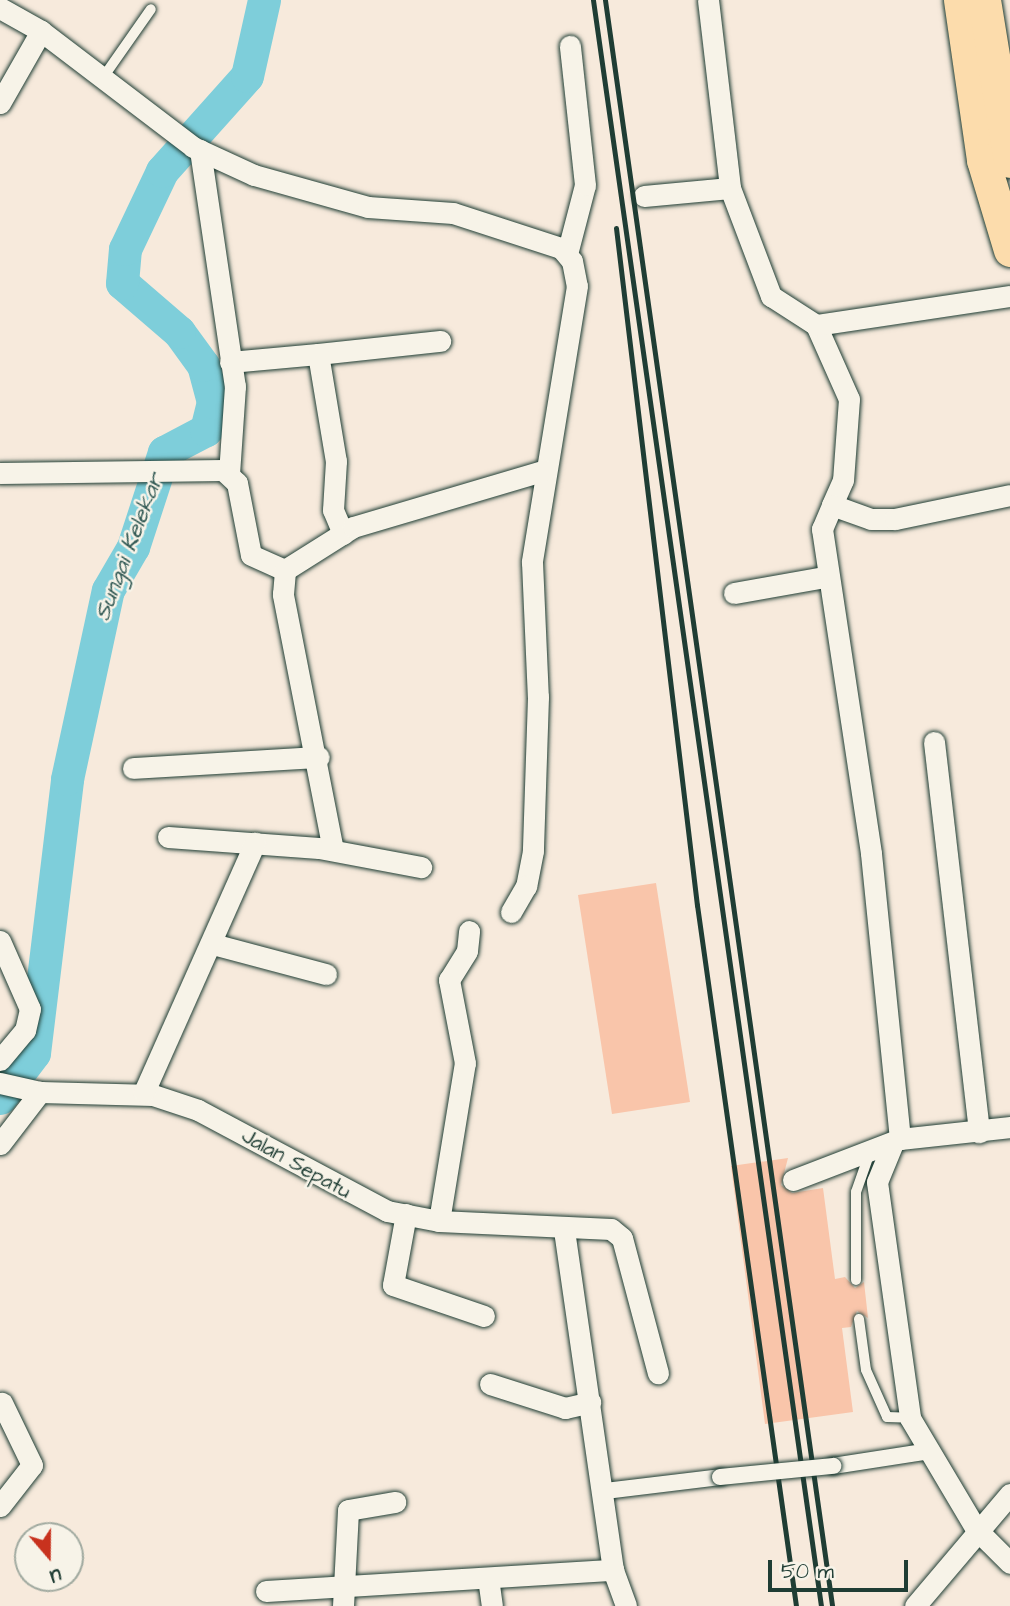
<!DOCTYPE html>
<html>
<head>
<meta charset="utf-8">
<style>
	body { margin:0 }
	#map { position:relative; width:1010px; height:1606px; overflow:hidden; background:#f7eadc; font-family:"Architects Daughter",sans-serif }
	div>[style] { position:absolute }
	[style*='--x'] { left:calc(var(--x)*1px); top:calc(var(--y)*1px); width:calc(var(--w)*1px); rotate:calc(var(--a)*1deg) }
	.river>* { height:33px; margin:-16.5px; padding:0 16.5px; transform-origin:16.5px; border-radius:16.5px; background:#7eceda }
	.building>* { inset:0; background:#f9c5aa }
	.roads { filter:drop-shadow(0 0 2px #1f3d34) drop-shadow(0 0 2px #1f3d34) }
	.service>* { height:10px; margin:-5px; padding:0 5px; transform-origin:5px; border-radius:5px; background:#f7f3e8 }
	.pedestrian>* { height:16px; margin:-8px; padding:0 8px; transform-origin:8px; border-radius:8px; background:#f7f3e8 }
	.minor>* { height:21px; margin:-10.5px; padding:0 10.5px; transform-origin:10.5px; border-radius:10.5px; background:#f7f3e8 }
	.primary>* { height:33px; margin:-16.5px; padding:0 16.5px; transform-origin:16.5px; border-radius:16.5px; background:#fcdcac }
	.rail>* { height:5px; margin:-2.5px; padding:0 2.5px; transform-origin:2.5px; border-radius:2.5px; background:#1f3d34 }
	.bridges { filter:drop-shadow(0 0 2px #1f3d34) drop-shadow(0 0 2px #1f3d34) }
	.pedestrian-bridge>* { height:16px; margin:-8px; padding:0 8px; transform-origin:8px; border-radius:8px; background:#f7f3e8 }
	span { translate:-50% -50%; white-space:nowrap; text-align:center; line-height:1.15; -webkit-text-stroke:5px #f7f3e8; paint-order:stroke }
	.street-label { font-size:21px; color:#1f3d34 }
	.water-label { font-size:23px; color:#325a55; font-style:italic }
	.north { position:absolute; left:14px; top:1522px; width:70px; height:70px; box-sizing:border-box; background:#f7f3e8; border:2px solid #a1aaa0; border-radius:50%; rotate:160deg; font-size:19px; font-weight:700; line-height:28px; text-align:center; color:#1f3d34 }
	.north::after { content:''; display:block; margin:auto; width:24px; height:32px; background:#c8321e; clip-path:polygon(50% 0,100% 100%,50% 72%,0 100%) }
	.scale { position:absolute; left:768px; top:1560px; width:140px; height:32px; box-sizing:border-box; border:4px solid #1f3d34; border-top:0; padding-left:9px; font-size:21px; line-height:24px; white-space:nowrap; color:#1f3d34; -webkit-text-stroke:5px #f7f3e8; paint-order:stroke }
</style>
</head>
<body>
<div id="map">
	<div class="river">
		<i style="--x:0;--y:1098;--w:56;--a:-52.9"></i>
		<i style="--x:34;--y:1053;--w:276;--a:-83.1"></i>
		<i style="--x:67;--y:779;--w:193;--a:-77.8"></i>
		<i style="--x:108;--y:590;--w:50;--a:-59.8"></i>
		<i style="--x:133;--y:547;--w:100;--a:-71.9"></i>
		<i style="--x:164;--y:452;--w:47;--a:-27.6"></i>
		<i style="--x:206;--y:430;--w:29;--a:-76"></i>
		<i style="--x:213;--y:402;--w:38;--a:-105"></i>
		<i style="--x:203;--y:365;--w:41;--a:-126"></i>
		<i style="--x:179;--y:332;--w:75;--a:-139.3"></i>
		<i style="--x:122;--y:283;--w:34;--a:-85"></i>
		<i style="--x:125;--y:249;--w:86;--a:-64.6"></i>
		<i style="--x:162;--y:171;--w:127;--a:-48.2"></i>
		<i style="--x:247;--y:76;--w:78;--a:-77.4"></i>
	</div>
	<div class="building">
		<i style="clip-path:polygon(656px 883px,690px 1102px,612px 1114px,578px 895px)"></i>
		<i style="clip-path:polygon(788px 1158px,781px 1185px,792px 1193px,823px 1188px,835px 1279px,845px 1277px,855px 1288px,864px 1282px,868px 1318px,857px 1311px,851px 1327px,842px 1328px,853px 1412px,765px 1424px,731px 1166px)"></i>
	</div>
	<div class="roads">
		<div class="service">
			<i style="--x:102;--y:79;--w:85;--a:-55"></i>
			<i style="--x:856;--y:1280;--w:88;--a:-90"></i>
			<i style="--x:856;--y:1192;--w:42;--a:-70.7"></i>
			<i style="--x:859;--y:1319;--w:51;--a:82.2"></i>
			<i style="--x:866;--y:1370;--w:51;--a:65.9"></i>
			<i style="--x:887;--y:1417;--w:23;--a:2"></i>
		</div>
		<div class="pedestrian">
			<i style="--x:833;--y:1466;--w:98;--a:-8.8"></i>
			<i style="--x:605;--y:1491;--w:116;--a:-6.9"></i>
		</div>
		<div class="minor">
			<i style="--x:708;--y:0;--w:189;--a:83.3"></i>
			<i style="--x:0;--y:8;--w:47;--a:29.3"></i>
			<i style="--x:41;--y:31;--w:191;--a:37.3"></i>
			<i style="--x:193;--y:147;--w:67;--a:24.7"></i>
			<i style="--x:254;--y:175;--w:118;--a:15.7"></i>
			<i style="--x:368;--y:207;--w:85;--a:4"></i>
			<i style="--x:453;--y:213;--w:114;--a:18"></i>
			<i style="--x:561;--y:248;--w:17;--a:50"></i>
			<i style="--x:572;--y:261;--w:25;--a:79"></i>
			<i style="--x:577;--y:286;--w:280;--a:99.3"></i>
			<i style="--x:532;--y:562;--w:135;--a:87.5"></i>
			<i style="--x:538;--y:697;--w:154;--a:91.9"></i>
			<i style="--x:533;--y:851;--w:36;--a:101"></i>
			<i style="--x:526;--y:886;--w:30;--a:120"></i>
			<i style="--x:0;--y:103;--w:83;--a:-60.3"></i>
			<i style="--x:200;--y:150;--w:239;--a:81.6"></i>
			<i style="--x:235;--y:386;--w:87;--a:93.9"></i>
			<i style="--x:644;--y:196;--w:86;--a:-5.3"></i>
			<i style="--x:730;--y:188;--w:116;--a:69.2"></i>
			<i style="--x:771;--y:296;--w:54;--a:32.8"></i>
			<i style="--x:816;--y:325;--w:81;--a:66"></i>
			<i style="--x:849;--y:399;--w:81;--a:94.2"></i>
			<i style="--x:843;--y:480;--w:27;--a:114"></i>
			<i style="--x:567;--y:254;--w:71;--a:-75.4"></i>
			<i style="--x:585;--y:185;--w:140;--a:-96.2"></i>
			<i style="--x:816;--y:325;--w:196;--a:-8.5"></i>
			<i style="--x:318;--y:354;--w:123;--a:-6.1"></i>
			<i style="--x:230;--y:362;--w:88;--a:-5.2"></i>
			<i style="--x:318;--y:354;--w:109;--a:80.5"></i>
			<i style="--x:336;--y:461;--w:49;--a:93.5"></i>
			<i style="--x:333;--y:510;--w:26;--a:67"></i>
			<i style="--x:0;--y:473;--w:223;--a:-0.8"></i>
			<i style="--x:223;--y:470;--w:19;--a:43"></i>
			<i style="--x:237;--y:483;--w:73;--a:79"></i>
			<i style="--x:251;--y:555;--w:37;--a:24"></i>
			<i style="--x:734;--y:593;--w:92;--a:-10"></i>
			<i style="--x:934;--y:742;--w:393;--a:83.4"></i>
			<i style="--x:133;--y:768;--w:186;--a:-3.4"></i>
			<i style="--x:168;--y:837;--w:151;--a:4.2"></i>
			<i style="--x:319;--y:848;--w:104;--a:10.6"></i>
			<i style="--x:333;--y:850;--w:261;--a:-101.1"></i>
			<i style="--x:283;--y:594;--w:24;--a:-85"></i>
			<i style="--x:285;--y:570;--w:80;--a:-32.3"></i>
			<i style="--x:353;--y:527;--w:200;--a:-16.5"></i>
			<i style="--x:0;--y:941;--w:74;--a:66.2"></i>
			<i style="--x:30;--y:1009;--w:22;--a:103"></i>
			<i style="--x:25;--y:1030;--w:39;--a:130"></i>
			<i style="--x:213;--y:944;--w:117;--a:14.9"></i>
			<i style="--x:0;--y:1083;--w:41;--a:12.7"></i>
			<i style="--x:40;--y:1092;--w:113;--a:1.5"></i>
			<i style="--x:153;--y:1095;--w:47;--a:18.4"></i>
			<i style="--x:198;--y:1110;--w:214;--a:28.1"></i>
			<i style="--x:387;--y:1211;--w:53;--a:10.9"></i>
			<i style="--x:439;--y:1221;--w:172;--a:2.7"></i>
			<i style="--x:611;--y:1229;--w:14;--a:39"></i>
			<i style="--x:622;--y:1238;--w:140;--a:75.1"></i>
			<i style="--x:144;--y:1092;--w:273;--a:-66"></i>
			<i style="--x:900;--y:1139;--w:287;--a:-95.8"></i>
			<i style="--x:871;--y:853;--w:328;--a:-98.6"></i>
			<i style="--x:822;--y:529;--w:26;--a:-67"></i>
			<i style="--x:832;--y:505;--w:41;--a:19.7"></i>
			<i style="--x:871;--y:519;--w:24;--a:0"></i>
			<i style="--x:895;--y:519;--w:117;--a:-11.8"></i>
			<i style="--x:893;--y:1143;--w:42;--a:112.3"></i>
			<i style="--x:877;--y:1182;--w:238;--a:82"></i>
			<i style="--x:910;--y:1418;--w:129;--a:59.3"></i>
			<i style="--x:976;--y:1529;--w:48;--a:45"></i>
			<i style="--x:0;--y:1144;--w:66;--a:-52.4"></i>
			<i style="--x:793;--y:1180;--w:115;--a:-21"></i>
			<i style="--x:900;--y:1139;--w:111;--a:-6.2"></i>
			<i style="--x:406;--y:1214;--w:72;--a:100.4"></i>
			<i style="--x:393;--y:1285;--w:96;--a:18.8"></i>
			<i style="--x:439;--y:1221;--w:160;--a:-80.7"></i>
			<i style="--x:465;--y:1063;--w:85;--a:-100.9"></i>
			<i style="--x:449;--y:980;--w:34;--a:-58"></i>
			<i style="--x:467;--y:951;--w:20;--a:-84"></i>
			<i style="--x:564;--y:1230;--w:344;--a:81.8"></i>
			<i style="--x:613;--y:1570;--w:38;--a:70"></i>
			<i style="--x:490;--y:1384;--w:79;--a:17.7"></i>
			<i style="--x:565;--y:1408;--w:26;--a:-13"></i>
			<i style="--x:0;--y:1506;--w:52;--a:-52"></i>
			<i style="--x:32;--y:1465;--w:69;--a:-115.8"></i>
			<i style="--x:488;--y:1578;--w:28;--a:82"></i>
			<i style="--x:266;--y:1591;--w:348;--a:-3.5"></i>
			<i style="--x:343;--y:1606;--w:96;--a:-87"></i>
			<i style="--x:348;--y:1510;--w:48;--a:-9.7"></i>
			<i style="--x:915;--y:1606;--w:147;--a:-49.7"></i>
		</div>
		<div class="primary">
			<i style="--x:960;--y:0;--w:162;--a:81.8"></i>
			<i style="--x:983;--y:160;--w:94;--a:73.3"></i>
			<i style="--x:984;--y:0;--w:163;--a:80.8"></i>
		</div>
	</div>
	<div class="rail">
		<i style="--x:593;--y:0;--w:1622;--a:81.92"></i>
		<i style="--x:605;--y:0;--w:1622;--a:81.95"></i>
		<i style="--x:616;--y:228;--w:682;--a:83.18"></i>
		<i style="--x:697;--y:905;--w:708;--a:81.96"></i>
	</div>
	<div class="bridges">
		<div class="pedestrian-bridge">
			<i style="--x:720;--y:1477;--w:114;--a:-5.6"></i>
		</div>
	</div>
	<div class="street-label">
		<span style="left:296px;top:1164px;rotate:29deg">Jalan Sepatu</span>
	</div>
	<div class="water-label">
		<span style="left:129px;top:547px;rotate:-69deg">Sungai Kelekar</span>
	</div>
	<div class="north">U</div>
	<div class="scale">50 m</div>
</div>
</body>
</html>
